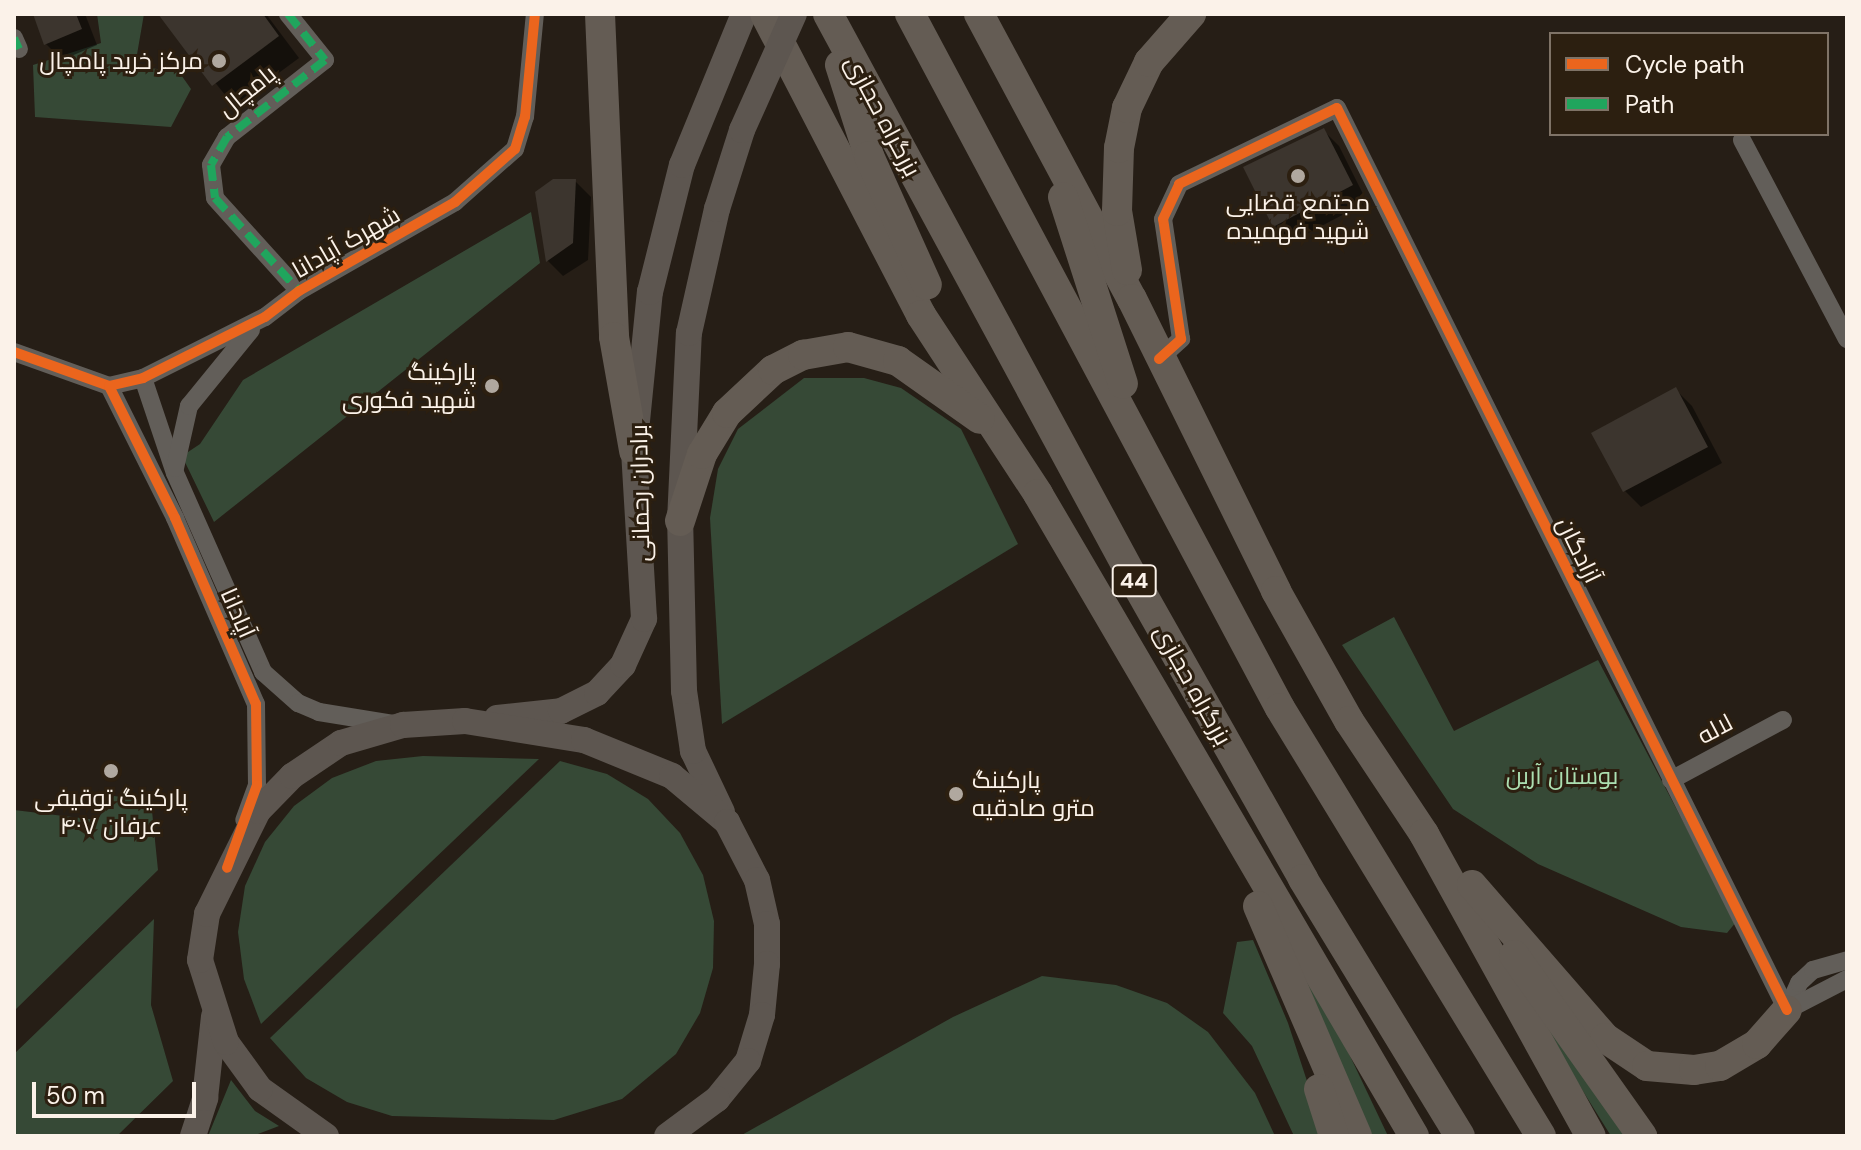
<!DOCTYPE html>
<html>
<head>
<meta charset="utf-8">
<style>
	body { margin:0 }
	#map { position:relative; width:1861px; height:1150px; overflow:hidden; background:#261e16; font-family:"DM Sans",Cairo,sans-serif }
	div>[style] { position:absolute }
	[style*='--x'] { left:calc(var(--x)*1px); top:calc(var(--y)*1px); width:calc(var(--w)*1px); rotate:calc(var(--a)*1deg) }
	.green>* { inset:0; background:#364936 }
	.shadow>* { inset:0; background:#0007 }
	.building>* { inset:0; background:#3c352e }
	.minor>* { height:18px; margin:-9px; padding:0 9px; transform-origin:9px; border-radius:9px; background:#625e59 }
	.secondary>* { height:26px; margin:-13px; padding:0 13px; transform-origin:13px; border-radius:13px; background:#5d5650 }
	.trunk>* { height:30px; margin:-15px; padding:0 15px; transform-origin:15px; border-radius:15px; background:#645c54 }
	.secondary-bridge>* { height:26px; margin:-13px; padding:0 13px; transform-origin:13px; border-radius:13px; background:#5d5650 }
	.quiet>* { height:8px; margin-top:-4px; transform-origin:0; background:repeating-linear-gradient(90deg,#20a55d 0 16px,transparent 0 24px) }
	.cycleway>* { height:10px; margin:-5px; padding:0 5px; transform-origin:5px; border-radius:5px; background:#eb651d }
	.dots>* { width:22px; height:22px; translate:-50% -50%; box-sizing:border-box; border:4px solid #2c1f10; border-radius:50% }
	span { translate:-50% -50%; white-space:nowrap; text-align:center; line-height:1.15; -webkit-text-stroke:6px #2c1f10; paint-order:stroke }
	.shield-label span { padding:2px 6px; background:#2c1f10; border:2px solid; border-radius:6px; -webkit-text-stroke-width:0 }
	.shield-label { font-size:22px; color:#fbf2e9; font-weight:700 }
	.poi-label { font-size:24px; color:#fbf2e9 }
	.right { translate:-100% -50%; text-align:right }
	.left { translate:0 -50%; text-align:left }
	.street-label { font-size:24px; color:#fbf2e9 }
	.park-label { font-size:24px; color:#acdfb1 }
	.frame { position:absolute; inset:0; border:16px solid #fbf2e9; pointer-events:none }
	.legend { position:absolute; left:1549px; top:32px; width:280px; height:104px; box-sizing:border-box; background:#2c1f10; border:2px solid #7f7367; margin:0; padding:10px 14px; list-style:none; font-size:24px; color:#fbf2e9 }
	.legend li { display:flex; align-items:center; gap:16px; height:40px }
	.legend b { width:40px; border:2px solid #7f7367 }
	.scale { position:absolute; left:32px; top:1082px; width:164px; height:36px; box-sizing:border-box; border:4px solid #fbf2e9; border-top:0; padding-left:10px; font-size:24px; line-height:28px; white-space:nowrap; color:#fbf2e9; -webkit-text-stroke:6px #2c1f10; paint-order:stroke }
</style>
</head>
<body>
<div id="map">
	<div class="green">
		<i style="clip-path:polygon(97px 14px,144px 14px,135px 66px,179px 72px,191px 89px,171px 127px,35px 117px,33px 65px,101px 43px)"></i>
		<i style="clip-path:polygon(531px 212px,540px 263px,214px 522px,182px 456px,200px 444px,243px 380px)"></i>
		<i style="clip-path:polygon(804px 378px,864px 378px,901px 388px,961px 429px,1018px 544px,722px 724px,710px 518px,718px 469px,738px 429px)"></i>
		<i style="clip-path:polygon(1394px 617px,1454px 731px,1598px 660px,1736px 922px,1727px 933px,1681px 927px,1538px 864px,1453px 809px,1342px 645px)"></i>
		<i style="clip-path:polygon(423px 756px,539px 759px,261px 1024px,244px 979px,238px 932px,245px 886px,265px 842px,294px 806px,332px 778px,376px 761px)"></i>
		<i style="clip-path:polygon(560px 761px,607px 774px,648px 799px,680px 833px,703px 875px,714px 921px,713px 968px,700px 1013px,676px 1054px,622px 1099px,554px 1120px,392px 1116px,347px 1102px,306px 1078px,270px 1038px)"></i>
		<i style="clip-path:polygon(114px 796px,151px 801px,158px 870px,14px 1011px,14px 810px,97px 820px)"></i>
		<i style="clip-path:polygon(154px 919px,151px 1005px,173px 1081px,117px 1136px,14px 1136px,14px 1054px)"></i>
		<i style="clip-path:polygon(1253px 940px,1288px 1023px,1325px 1136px,1294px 1136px,1252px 1046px,1223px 1013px,1237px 942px)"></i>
		<i style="clip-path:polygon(1296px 957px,1323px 999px,1388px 1136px,1370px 1136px)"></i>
		<i style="clip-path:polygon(1503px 963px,1626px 1136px,1611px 1136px)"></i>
		<i style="clip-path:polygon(1042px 976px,1116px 985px,1167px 1003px,1208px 1032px,1255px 1093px,1275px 1136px,740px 1136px,953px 1017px)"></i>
		<i style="clip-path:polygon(231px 1080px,255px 1111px,279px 1126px,253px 1136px,208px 1136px)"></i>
	</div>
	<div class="shadow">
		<i style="clip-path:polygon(37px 14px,85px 14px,97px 45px,62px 60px,46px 44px)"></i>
		<i style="clip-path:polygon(160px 14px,266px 14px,299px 58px,234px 106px)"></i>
		<i style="clip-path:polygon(1323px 130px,1339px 146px,1367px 202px,1291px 242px,1275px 226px)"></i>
		<i style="clip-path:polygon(575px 181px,591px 197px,588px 260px,563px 276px,548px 261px,537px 193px)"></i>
		<i style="clip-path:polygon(1676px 390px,1692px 406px,1722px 463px,1641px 507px,1625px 491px,1594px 434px)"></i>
	</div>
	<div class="building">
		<i style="clip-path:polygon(33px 14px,76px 14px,82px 29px,44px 45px)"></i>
		<i style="clip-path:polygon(158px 14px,263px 14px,279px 36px,212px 86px)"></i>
		<i style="clip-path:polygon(1324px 128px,1353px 185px,1273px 227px,1243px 167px)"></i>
		<i style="clip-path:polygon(553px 179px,576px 179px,573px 243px,546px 262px,535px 192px)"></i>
		<i style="clip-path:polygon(1676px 387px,1708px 447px,1623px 492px,1591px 433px)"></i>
	</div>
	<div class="minor">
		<i style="--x:288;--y:14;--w:59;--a:51.2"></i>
		<i style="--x:325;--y:60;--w:125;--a:141.8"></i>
		<i style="--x:227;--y:137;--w:32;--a:120"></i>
		<i style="--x:211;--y:165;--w:33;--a:83"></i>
		<i style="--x:215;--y:198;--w:125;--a:47.9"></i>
		<i style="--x:14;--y:38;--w:12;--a:66"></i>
		<i style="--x:1742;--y:140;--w:225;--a:62.2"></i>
		<i style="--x:14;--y:352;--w:101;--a:19.7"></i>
		<i style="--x:109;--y:386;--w:35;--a:-13"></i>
		<i style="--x:143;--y:378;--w:136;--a:-26.6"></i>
		<i style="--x:265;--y:317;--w:43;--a:-37.4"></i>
		<i style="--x:299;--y:291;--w:180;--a:-29.7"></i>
		<i style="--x:455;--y:202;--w:80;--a:-41.5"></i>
		<i style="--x:515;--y:149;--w:34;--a:-73"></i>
		<i style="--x:525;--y:117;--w:103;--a:-84.5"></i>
		<i style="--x:1159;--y:359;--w:30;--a:-42"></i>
		<i style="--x:1181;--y:339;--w:121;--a:-98.5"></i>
		<i style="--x:1163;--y:219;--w:38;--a:-65"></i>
		<i style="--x:1179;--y:184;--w:175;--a:-25.7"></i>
		<i style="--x:1337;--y:108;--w:1008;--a:63.49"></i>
		<i style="--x:143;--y:378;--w:100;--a:71.4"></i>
		<i style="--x:175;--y:473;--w:218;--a:66.1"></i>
		<i style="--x:263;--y:672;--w:47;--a:41.5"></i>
		<i style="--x:298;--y:703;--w:23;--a:23"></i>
		<i style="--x:319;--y:712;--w:75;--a:9.2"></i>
		<i style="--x:109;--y:386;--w:148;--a:63.4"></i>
		<i style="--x:175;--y:518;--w:203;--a:66.5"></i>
		<i style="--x:256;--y:704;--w:81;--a:89.3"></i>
		<i style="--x:257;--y:785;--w:37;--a:110"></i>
		<i style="--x:175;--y:468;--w:64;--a:-77.3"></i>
		<i style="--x:189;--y:406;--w:98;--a:-50.8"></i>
		<i style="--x:1671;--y:780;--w:127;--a:-28.2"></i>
		<i style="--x:1787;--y:1010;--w:30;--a:-66"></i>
		<i style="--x:1799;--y:983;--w:19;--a:-43"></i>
		<i style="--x:1813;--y:970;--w:35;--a:-16"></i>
		<i style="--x:1787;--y:1010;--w:68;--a:-27.3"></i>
	</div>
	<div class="secondary">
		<i style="--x:497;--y:718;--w:64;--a:-6.2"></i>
		<i style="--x:561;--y:711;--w:40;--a:-26.6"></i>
		<i style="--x:597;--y:693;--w:38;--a:-47"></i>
		<i style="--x:623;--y:665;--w:51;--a:-65.5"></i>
		<i style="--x:644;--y:619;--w:168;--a:-93.4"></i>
		<i style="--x:634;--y:451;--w:160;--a:-84.3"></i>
		<i style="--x:650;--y:292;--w:131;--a:-75.9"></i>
		<i style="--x:682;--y:165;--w:163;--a:-67.7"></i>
		<i style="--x:722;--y:812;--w:68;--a:-115.4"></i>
		<i style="--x:693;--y:751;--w:61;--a:-98.5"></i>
		<i style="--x:684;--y:691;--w:170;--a:-91.3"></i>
		<i style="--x:680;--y:521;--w:188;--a:-87.3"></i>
		<i style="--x:689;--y:333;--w:127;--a:-77.3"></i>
		<i style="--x:717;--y:209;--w:83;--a:-72.4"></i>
		<i style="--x:193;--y:1136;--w:40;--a:-72"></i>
		<i style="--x:205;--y:1098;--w:82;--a:-83.7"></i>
		<i style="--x:326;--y:1136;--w:81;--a:-144.5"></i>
		<i style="--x:260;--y:1089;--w:58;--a:-125.9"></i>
		<i style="--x:226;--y:1042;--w:86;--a:-107.6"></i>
		<i style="--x:200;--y:960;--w:47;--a:-81.3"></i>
		<i style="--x:207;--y:914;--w:115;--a:-63.7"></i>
		<i style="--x:258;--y:811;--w:49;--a:-45.8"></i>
		<i style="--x:292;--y:776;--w:59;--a:-34"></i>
		<i style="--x:341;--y:743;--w:65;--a:-16.2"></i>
		<i style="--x:403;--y:725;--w:62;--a:-3.7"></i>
		<i style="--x:465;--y:721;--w:121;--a:9.1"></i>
		<i style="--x:584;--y:740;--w:95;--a:22.2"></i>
		<i style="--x:672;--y:776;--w:72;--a:39.9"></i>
		<i style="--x:727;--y:822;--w:65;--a:62.7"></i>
		<i style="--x:757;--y:880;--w:45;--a:77.2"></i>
		<i style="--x:767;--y:924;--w:40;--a:90"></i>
		<i style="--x:767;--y:964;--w:51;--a:95.6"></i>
		<i style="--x:762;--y:1015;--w:48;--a:106.9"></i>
		<i style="--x:748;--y:1061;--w:49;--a:129.2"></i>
		<i style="--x:717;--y:1099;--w:62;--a:143.5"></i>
	</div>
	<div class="trunk">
		<i style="--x:600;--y:14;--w:323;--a:87.5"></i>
		<i style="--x:614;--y:337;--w:116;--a:80"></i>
		<i style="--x:765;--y:14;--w:339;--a:62.6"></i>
		<i style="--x:921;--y:315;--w:214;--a:56.8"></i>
		<i style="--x:1038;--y:494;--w:744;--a:59.64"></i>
		<i style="--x:828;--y:14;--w:649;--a:61.58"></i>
		<i style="--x:1137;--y:585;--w:338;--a:60.5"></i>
		<i style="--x:1303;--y:879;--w:301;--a:58.6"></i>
		<i style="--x:910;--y:14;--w:786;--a:61.94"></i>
		<i style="--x:1280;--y:708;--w:501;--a:58.62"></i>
		<i style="--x:979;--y:14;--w:323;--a:61.8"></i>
		<i style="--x:1132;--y:299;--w:326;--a:63.7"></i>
		<i style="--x:1276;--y:591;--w:149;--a:60.7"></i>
		<i style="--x:1349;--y:721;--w:136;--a:56.4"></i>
		<i style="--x:1424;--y:834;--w:345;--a:61.1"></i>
		<i style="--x:840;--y:65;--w:96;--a:72.3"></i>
		<i style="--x:869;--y:156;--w:141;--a:65.8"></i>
		<i style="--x:1063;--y:197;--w:196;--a:72.2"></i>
		<i style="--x:1127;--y:270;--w:60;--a:-99.6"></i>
		<i style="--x:1117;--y:211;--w:63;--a:-88.2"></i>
		<i style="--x:1119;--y:148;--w:41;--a:-78.7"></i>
		<i style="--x:1127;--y:108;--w:51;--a:-64.4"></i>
		<i style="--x:1149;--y:62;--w:64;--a:-48.8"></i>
		<i style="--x:680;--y:521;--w:71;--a:-71.8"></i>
		<i style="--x:702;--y:454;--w:48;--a:-58.6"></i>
		<i style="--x:727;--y:413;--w:63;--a:-43.1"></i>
		<i style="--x:773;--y:370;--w:34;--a:-27"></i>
		<i style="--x:803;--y:355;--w:46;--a:-10.1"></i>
		<i style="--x:848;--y:347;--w:52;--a:15.6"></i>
		<i style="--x:898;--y:361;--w:100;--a:35.3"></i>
		<i style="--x:1472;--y:885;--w:203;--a:49"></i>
		<i style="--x:1605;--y:1038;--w:50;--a:33.7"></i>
		<i style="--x:1647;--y:1066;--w:47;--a:4.9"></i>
		<i style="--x:1694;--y:1070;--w:26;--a:-9"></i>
		<i style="--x:1720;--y:1066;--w:43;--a:-30.7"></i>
		<i style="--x:1757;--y:1044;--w:45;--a:-48.6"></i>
		<i style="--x:1258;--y:906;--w:250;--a:66.7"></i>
		<i style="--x:1514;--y:955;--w:222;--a:54.7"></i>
		<i style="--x:1319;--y:1089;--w:49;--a:72.3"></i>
	</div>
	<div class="secondary-bridge">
		<i style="--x:742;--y:130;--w:127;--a:-65.9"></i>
	</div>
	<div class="quiet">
		<i style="--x:288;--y:14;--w:59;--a:51.2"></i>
		<i style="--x:325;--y:60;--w:125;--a:141.8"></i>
		<i style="--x:227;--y:137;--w:32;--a:120"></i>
		<i style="--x:211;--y:165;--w:33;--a:83"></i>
		<i style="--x:215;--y:198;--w:125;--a:47.9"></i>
		<i style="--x:14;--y:38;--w:12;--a:66"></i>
	</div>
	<div class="cycleway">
		<i style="--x:14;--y:352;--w:101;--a:19.7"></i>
		<i style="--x:109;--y:386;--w:35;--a:-13"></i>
		<i style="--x:143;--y:378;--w:136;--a:-26.6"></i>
		<i style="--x:265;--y:317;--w:43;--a:-37.4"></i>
		<i style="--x:299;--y:291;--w:180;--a:-29.7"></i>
		<i style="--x:455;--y:202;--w:80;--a:-41.5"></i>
		<i style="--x:515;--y:149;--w:34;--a:-73"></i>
		<i style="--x:525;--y:117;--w:103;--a:-84.5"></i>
		<i style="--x:1159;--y:359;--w:30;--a:-42"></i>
		<i style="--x:1181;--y:339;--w:121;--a:-98.5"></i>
		<i style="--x:1163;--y:219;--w:38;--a:-65"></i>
		<i style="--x:1179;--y:184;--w:175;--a:-25.7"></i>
		<i style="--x:1337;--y:108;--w:1008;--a:63.49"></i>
		<i style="--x:109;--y:386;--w:148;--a:63.4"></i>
		<i style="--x:175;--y:518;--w:203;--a:66.5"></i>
		<i style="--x:256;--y:704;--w:81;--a:89.3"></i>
		<i style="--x:257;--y:785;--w:88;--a:109.9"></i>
	</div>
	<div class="dots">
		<i style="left:219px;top:61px;background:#b0a89f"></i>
		<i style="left:1298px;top:176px;background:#b0a89f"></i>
		<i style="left:492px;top:386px;background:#b0a89f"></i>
		<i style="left:111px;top:771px;background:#b0a89f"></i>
		<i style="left:956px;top:794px;background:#b0a89f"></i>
	</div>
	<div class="shield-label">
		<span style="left:1134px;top:581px">44</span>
	</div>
	<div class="poi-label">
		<span class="right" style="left:203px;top:61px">مرکز خرید پامچال</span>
		<span style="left:1298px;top:217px">مجتمع قضایی<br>شهید فهمیده</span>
		<span class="right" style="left:476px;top:386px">پارکینگ<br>شهید فکوری</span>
		<span class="left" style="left:972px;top:794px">پارکینگ<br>مترو صادقیه</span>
		<span style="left:111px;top:812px">پارکینگ توقیفی<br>عرفان ۴۰۷</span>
	</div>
	<div class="street-label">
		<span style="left:247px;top:91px;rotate:-39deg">پامچال</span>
		<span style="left:883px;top:116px;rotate:62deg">بزرگراه حجازی</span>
		<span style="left:346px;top:242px;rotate:-30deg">شهرک آپادانا</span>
		<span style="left:640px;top:493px;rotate:-91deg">برادران رحمانی</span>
		<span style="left:1579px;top:550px;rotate:64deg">آزادگان</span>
		<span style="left:238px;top:613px;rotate:66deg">آپادانا</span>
		<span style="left:1193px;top:685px;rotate:61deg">بزرگراه حجازی</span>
		<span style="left:1715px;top:729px;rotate:-28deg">لاله</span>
	</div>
	<div class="park-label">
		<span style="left:1562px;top:776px">بوستان آرین</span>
	</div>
	<div class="frame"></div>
	<ul class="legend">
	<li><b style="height:10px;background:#eb651d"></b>Cycle path</li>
	<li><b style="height:10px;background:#20a55d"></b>Path</li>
	</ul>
	<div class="scale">50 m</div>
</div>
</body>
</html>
